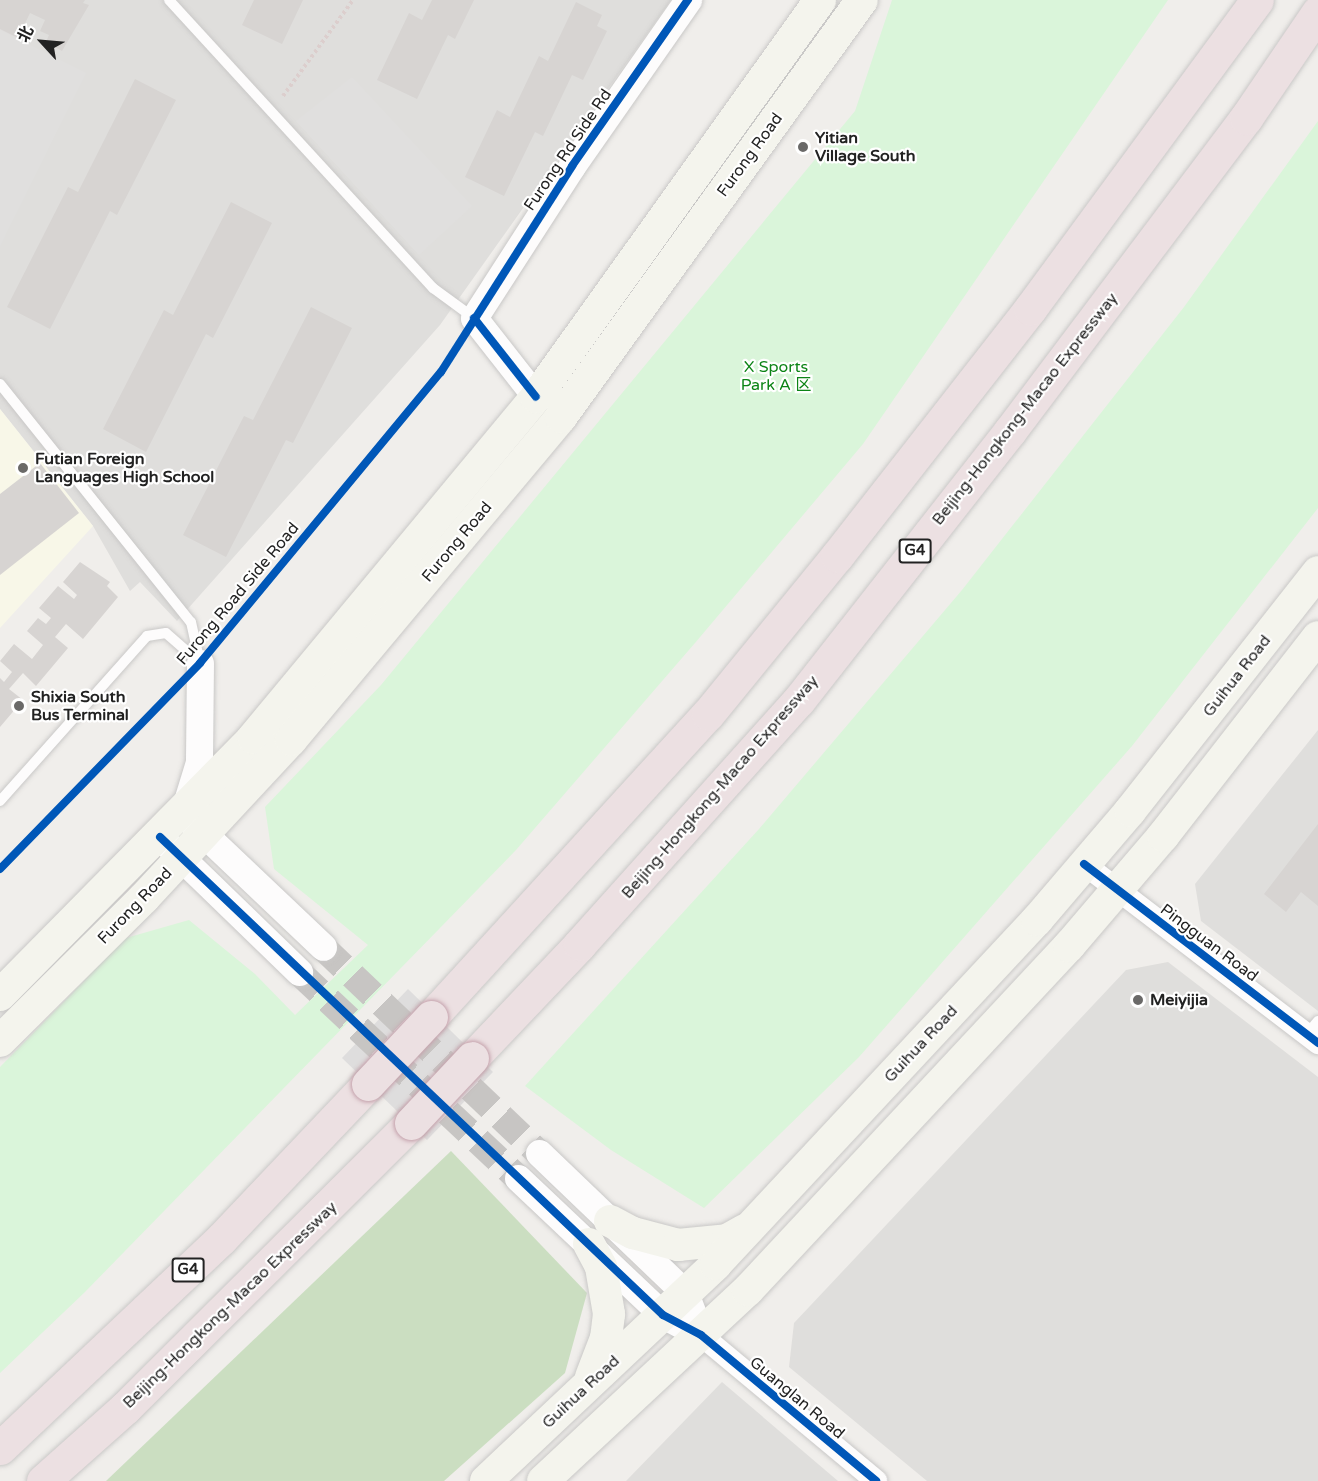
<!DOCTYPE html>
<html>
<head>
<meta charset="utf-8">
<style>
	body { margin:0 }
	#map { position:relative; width:1318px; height:1481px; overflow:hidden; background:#f0eeeb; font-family:"Varela Round","Noto Sans SC",sans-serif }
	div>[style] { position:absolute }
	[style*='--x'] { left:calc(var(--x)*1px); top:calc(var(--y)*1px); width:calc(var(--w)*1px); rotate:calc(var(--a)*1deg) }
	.residential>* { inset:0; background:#dfdedc }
	.education>* { inset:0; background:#f8f7e8 }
	.forest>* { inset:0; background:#cbdec1 }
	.park>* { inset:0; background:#daf5da }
	.parking>* { inset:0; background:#e0dfde }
	.pier>* { inset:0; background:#dedddd }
	.building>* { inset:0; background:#d7d4d2 }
	.tertiary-tunnel>* { height:27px; margin-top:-13.5px; transform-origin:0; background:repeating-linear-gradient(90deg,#c7c5c3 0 27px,transparent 0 41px) }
	.path>* { height:4px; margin-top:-2px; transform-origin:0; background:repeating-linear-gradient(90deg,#dccecd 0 3px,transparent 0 6px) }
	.roads { filter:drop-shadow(0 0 2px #c9c8c7) drop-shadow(0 0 2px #c9c8c7) }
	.service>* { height:10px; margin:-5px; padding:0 5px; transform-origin:5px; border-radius:5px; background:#fdfcfc }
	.minor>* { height:22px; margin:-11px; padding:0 11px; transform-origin:11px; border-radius:11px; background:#fdfcfc }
	.tertiary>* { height:27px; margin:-13.5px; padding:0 13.5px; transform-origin:13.5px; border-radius:13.5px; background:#fdfcfc }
	.secondary>* { height:32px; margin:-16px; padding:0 16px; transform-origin:16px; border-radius:16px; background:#f4f4ed }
	.motorway>* { height:33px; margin:-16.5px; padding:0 16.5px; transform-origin:16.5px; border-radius:16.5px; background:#ece0e2 }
	.bridges { filter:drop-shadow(0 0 2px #c5a2ac) drop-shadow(0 0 2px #c5a2ac) }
	.motorway-bridge>* { height:33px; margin:-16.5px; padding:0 16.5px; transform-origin:16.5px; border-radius:16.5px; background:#ece0e2 }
	.cycleway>* { height:8px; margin:-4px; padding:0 4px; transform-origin:4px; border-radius:4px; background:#0057b8 }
	.dots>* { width:16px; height:16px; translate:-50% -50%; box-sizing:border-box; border:3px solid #fff; border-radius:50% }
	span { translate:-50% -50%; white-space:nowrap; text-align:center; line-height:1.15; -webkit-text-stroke:4.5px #fff; paint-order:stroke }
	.shield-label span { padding:2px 4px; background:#fff; border:2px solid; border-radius:4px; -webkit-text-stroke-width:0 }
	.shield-label { font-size:15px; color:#222; font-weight:700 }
	.poi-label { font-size:16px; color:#222; font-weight:700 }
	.left { translate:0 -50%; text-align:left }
	.street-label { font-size:16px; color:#222 }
	.park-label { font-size:16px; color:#0c8416 }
	.north { position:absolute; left:12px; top:12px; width:60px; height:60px; -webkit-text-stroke:4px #fff; paint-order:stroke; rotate:296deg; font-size:16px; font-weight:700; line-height:24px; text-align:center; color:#222 }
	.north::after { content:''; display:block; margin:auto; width:21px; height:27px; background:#222; clip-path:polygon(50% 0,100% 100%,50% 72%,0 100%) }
</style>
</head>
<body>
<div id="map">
	<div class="residential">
		<i style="clip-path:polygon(0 0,671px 0,440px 325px,177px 621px,140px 582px,130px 591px,93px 526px,0 409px)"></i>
		<i style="clip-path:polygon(1318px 730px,1318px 1011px,1201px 921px,1195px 884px)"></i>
		<i style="clip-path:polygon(1168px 962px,1318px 1077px,1318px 1481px,927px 1481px,789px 1367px,794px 1323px,1126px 970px)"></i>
		<i style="clip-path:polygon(722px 1382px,838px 1481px,626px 1481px)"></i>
	</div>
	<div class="education">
		<i style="clip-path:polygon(0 409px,93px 526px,0 628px)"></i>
	</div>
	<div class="forest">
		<i style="clip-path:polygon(451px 1151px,587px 1293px,565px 1373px,444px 1481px,106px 1481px)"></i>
	</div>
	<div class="park">
		<i style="clip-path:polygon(892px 0,1168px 0,863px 444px,695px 643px,516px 850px,85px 1292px,0 1373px,0 1067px,126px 938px,189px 920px,255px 974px,295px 1015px,368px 945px,274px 869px,265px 807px,381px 685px,855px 111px)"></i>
		<i style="clip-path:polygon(1318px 121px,1318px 508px,1132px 746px,859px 1057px,704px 1208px,611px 1150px,525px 1086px,759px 829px,962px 590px,1184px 307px)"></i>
	</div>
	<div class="parking">
		<i style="clip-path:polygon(0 30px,86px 73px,0 246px)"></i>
		<i style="clip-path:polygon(352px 77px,472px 206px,419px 255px,296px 121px)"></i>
	</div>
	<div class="pier">
		<i style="clip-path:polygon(408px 989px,493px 1072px,427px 1140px,342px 1058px)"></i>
	</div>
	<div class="building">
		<i style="clip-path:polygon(0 0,85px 0,83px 3px,89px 5px,62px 51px,46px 42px,49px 35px,40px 31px,45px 20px,30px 13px,18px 38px,0 29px)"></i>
		<i style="clip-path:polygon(254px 0,303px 0,282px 44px,242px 25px)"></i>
		<i style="clip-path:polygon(432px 0,474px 0,455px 39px,448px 35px,417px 99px,377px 80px,409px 13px,422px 20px)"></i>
		<i style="clip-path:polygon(576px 2px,602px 15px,597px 26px,607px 31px,583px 80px,572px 75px,543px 136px,535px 132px,504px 196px,465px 177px,497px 110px,510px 117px,539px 56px,548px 61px)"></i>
		<i style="clip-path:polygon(135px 79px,176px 100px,117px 215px,110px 211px,50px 329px,7px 307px,68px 187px,78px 192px)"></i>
		<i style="clip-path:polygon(231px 202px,272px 223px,213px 338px,206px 334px,146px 452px,103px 429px,164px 310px,173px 315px)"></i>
		<i style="clip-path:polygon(311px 307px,352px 328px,293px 443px,286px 440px,226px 557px,183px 535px,244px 416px,253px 420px)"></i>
		<i style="clip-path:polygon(40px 463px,79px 513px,0 575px,0 494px)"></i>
		<i style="clip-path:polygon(80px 562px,110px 582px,107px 586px,118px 597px,83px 639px,66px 624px,55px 637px,68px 648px,36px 686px,23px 673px,9px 689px,23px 700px,0 727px,0 678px,4px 682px,12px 672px,0 661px,14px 644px,32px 659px,43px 645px,27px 631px,38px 618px,46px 624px,51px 618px,39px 608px,58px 586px,74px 599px,77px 595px,63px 582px)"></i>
		<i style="clip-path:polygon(1318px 824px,1318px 906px,1301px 892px,1286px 912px,1264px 894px)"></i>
	</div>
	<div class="tertiary-tunnel">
		<i style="--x:323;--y:947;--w:298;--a:43.6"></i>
		<i style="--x:299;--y:972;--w:301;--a:43.2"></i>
	</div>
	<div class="path">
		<i style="--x:283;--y:96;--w:119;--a:-53.9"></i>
	</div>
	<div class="roads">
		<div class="service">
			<i style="--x:169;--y:0;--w:391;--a:47.5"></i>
			<i style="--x:433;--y:288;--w:51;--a:36.2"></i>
			<i style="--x:0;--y:384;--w:305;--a:51.3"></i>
			<i style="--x:191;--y:622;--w:42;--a:77.6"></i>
			<i style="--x:0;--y:801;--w:221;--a:-48.3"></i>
			<i style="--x:147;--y:636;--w:19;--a:-9"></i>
			<i style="--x:166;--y:633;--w:44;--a:41.3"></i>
			<i style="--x:1307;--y:1034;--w:17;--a:-50"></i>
		</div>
		<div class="minor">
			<i style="--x:1084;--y:864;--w:295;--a:37.4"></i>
			<i style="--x:701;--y:1335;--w:228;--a:39.8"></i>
		</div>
		<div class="tertiary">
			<i style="--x:536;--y:397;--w:100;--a:-128.1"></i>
			<i style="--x:474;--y:318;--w:181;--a:-57.2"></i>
			<i style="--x:572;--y:166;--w:203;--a:-55.1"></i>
			<i style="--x:200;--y:663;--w:99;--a:90.6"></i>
			<i style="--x:199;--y:762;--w:54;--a:107.1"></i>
			<i style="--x:183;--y:814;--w:193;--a:43.5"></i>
			<i style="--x:167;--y:844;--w:184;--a:44.1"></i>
			<i style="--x:539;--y:1153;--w:202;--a:43.8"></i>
			<i style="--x:685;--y:1293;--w:45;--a:69.1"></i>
			<i style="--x:518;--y:1178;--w:199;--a:43.4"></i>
			<i style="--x:663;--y:1315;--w:21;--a:28"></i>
		</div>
		<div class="secondary">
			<i style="--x:0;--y:995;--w:361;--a:-45.4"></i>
			<i style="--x:253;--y:738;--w:443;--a:-50.3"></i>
			<i style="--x:536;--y:397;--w:488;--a:-54.4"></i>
			<i style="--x:0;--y:1041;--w:203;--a:-44.8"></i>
			<i style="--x:144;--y:898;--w:216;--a:-47.1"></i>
			<i style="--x:291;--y:740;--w:421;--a:-50.1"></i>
			<i style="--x:561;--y:417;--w:514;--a:-54.18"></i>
			<i style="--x:610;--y:1221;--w:26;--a:28"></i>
			<i style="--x:633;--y:1233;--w:47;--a:14.9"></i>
			<i style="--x:678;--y:1245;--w:49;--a:-5.8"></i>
			<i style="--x:727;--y:1240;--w:21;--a:-29"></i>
			<i style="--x:589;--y:1244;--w:26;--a:62"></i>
			<i style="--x:601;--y:1267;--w:48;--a:80.3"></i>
			<i style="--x:609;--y:1314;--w:24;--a:97"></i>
			<i style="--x:606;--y:1338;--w:42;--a:111"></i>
			<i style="--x:486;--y:1481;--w:316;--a:-43.3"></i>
			<i style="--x:716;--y:1264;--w:471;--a:-47"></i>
			<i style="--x:1037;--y:920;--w:143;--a:-49.5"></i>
			<i style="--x:1130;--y:811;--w:304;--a:-51.8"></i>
			<i style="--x:543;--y:1481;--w:280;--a:-43"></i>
			<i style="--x:748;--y:1290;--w:471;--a:-47"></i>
			<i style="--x:1069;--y:946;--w:145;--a:-49.5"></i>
			<i style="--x:1163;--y:836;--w:252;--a:-52.1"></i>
		</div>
		<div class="motorway">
			<i style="--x:431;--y:1017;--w:411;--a:-47.6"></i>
			<i style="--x:708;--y:714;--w:204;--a:-50.8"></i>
			<i style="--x:837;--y:556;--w:313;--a:-52"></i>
			<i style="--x:1030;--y:309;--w:383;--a:-53.7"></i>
			<i style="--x:472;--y:1058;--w:157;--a:-46.5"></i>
			<i style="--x:580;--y:944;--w:328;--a:-48.1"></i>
			<i style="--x:799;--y:700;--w:342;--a:-51.9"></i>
			<i style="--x:1010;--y:431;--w:392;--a:-53"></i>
			<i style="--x:1246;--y:118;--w:128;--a:-55.8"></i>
			<i style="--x:0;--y:1448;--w:304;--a:-43.4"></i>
			<i style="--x:221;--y:1239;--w:214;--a:-46.5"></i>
			<i style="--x:43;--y:1481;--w:110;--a:-41.7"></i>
			<i style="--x:125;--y:1408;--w:404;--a:-44.9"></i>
		</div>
	</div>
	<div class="bridges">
		<div class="motorway-bridge">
			<i style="--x:368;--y:1084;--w:92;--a:-46.8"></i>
			<i style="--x:411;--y:1123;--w:89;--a:-46.8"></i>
		</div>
	</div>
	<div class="cycleway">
		<i style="--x:474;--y:318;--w:100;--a:51.9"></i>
		<i style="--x:160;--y:837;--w:694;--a:43.54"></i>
		<i style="--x:663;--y:1315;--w:43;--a:27.8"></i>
		<i style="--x:701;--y:1335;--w:228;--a:39.8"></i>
		<i style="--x:1084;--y:864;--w:295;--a:37.4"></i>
		<i style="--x:0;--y:869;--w:287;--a:-45.8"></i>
		<i style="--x:200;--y:663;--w:378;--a:-50.4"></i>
		<i style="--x:441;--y:372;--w:244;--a:-57.5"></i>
		<i style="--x:572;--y:166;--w:203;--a:-55.1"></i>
	</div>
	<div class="dots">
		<i style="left:803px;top:147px;background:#6a6968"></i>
		<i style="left:23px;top:468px;background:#6a6968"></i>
		<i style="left:19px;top:706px;background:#6a6968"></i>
		<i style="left:1138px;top:1000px;background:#6a6968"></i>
	</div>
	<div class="shield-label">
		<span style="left:915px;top:551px">G4</span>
		<span style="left:188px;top:1270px">G4</span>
	</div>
	<div class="poi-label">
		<span class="left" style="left:815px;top:147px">Yitian<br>Village South</span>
		<span class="left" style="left:35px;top:468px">Futian Foreign<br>Languages High School</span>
		<span class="left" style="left:31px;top:706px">Shixia South<br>Bus Terminal</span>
		<span class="left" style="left:1150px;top:1000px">Meiyijia</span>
	</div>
	<div class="street-label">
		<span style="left:568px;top:150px;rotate:-56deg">Furong Rd Side Rd</span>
		<span style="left:750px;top:155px;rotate:-54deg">Furong Road</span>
		<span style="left:1025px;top:409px;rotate:-52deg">Beijing-Hongkong-Macao Expressway</span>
		<span style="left:457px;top:542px;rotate:-50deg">Furong Road</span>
		<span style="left:238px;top:594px;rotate:-50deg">Furong Road Side Road</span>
		<span style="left:1237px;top:676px;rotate:-52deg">Guihua Road</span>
		<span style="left:720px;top:787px;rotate:-49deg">Beijing-Hongkong-Macao Expressway</span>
		<span style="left:135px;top:906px;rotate:-46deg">Furong Road</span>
		<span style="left:1209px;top:943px;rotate:37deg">Pingguan Road</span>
		<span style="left:921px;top:1044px;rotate:-47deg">Guihua Road</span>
		<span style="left:230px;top:1305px;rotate:-44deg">Beijing-Hongkong-Macao Expressway</span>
		<span style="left:581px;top:1392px;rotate:-43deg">Guihua Road</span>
		<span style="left:797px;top:1398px;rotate:40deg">Guanglan Road</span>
	</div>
	<div class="park-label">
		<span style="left:776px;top:376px">X Sports<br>Park A 区</span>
	</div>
	<div class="north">北</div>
</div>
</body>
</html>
